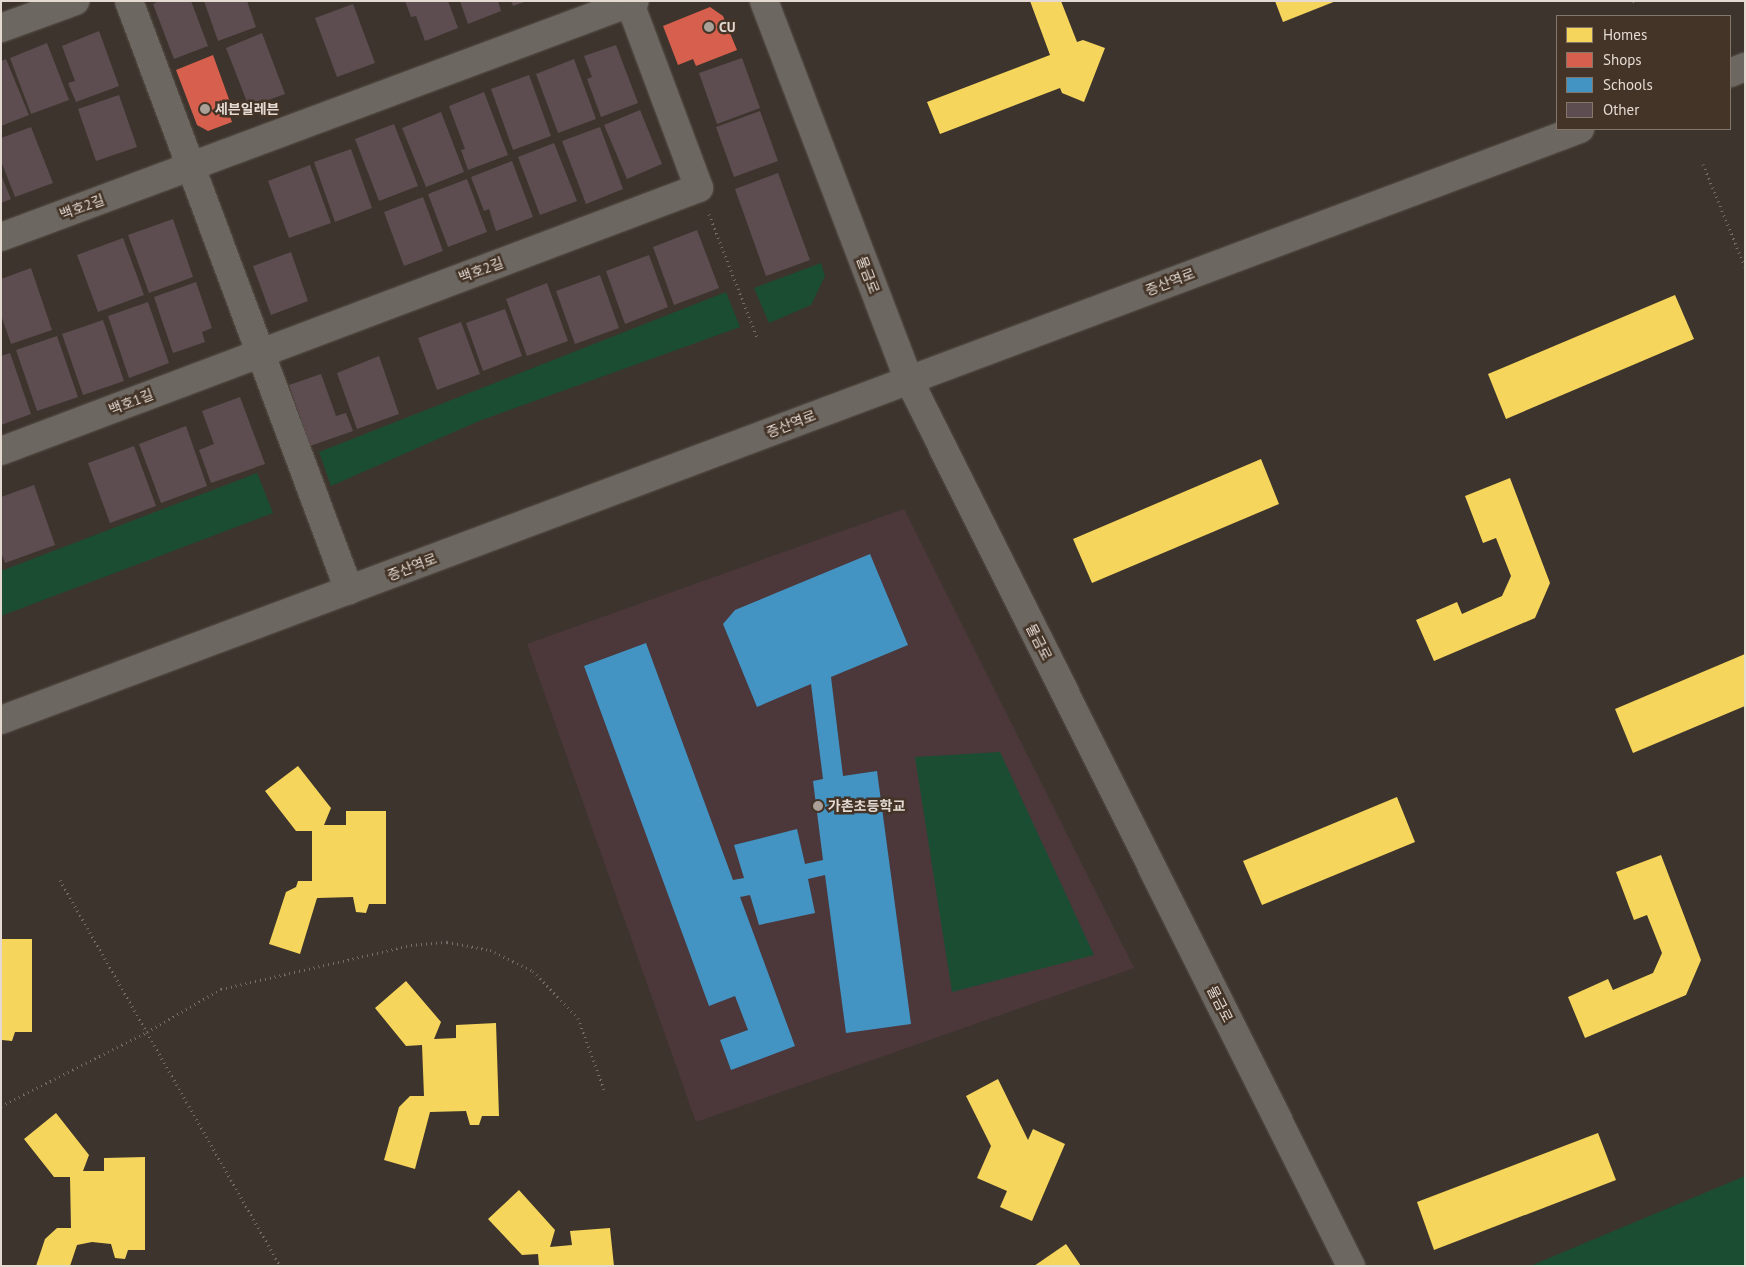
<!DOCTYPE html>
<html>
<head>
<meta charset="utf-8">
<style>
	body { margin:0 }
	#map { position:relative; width:1746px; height:1267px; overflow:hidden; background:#3d352d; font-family:"PT Sans","Noto Sans KR",sans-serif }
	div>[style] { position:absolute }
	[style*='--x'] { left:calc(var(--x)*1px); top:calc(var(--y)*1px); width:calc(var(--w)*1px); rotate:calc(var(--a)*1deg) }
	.education>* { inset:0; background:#4c383a }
	.green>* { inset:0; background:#1a4d32 }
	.homes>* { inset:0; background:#f6d55c }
	.shops>* { inset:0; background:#d6604d }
	.schools>* { inset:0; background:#4393c3 }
	.building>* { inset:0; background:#5d4c50 }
	.path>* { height:3px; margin-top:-1.5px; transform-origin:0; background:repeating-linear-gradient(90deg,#736e68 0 1px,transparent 0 5px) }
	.roads { filter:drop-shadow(0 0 1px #5a524b) drop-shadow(0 0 1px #5a524b) }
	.minor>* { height:28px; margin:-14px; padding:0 14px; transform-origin:14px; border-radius:14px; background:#6d6762 }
	.dots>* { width:14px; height:14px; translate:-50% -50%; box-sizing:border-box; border:2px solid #433427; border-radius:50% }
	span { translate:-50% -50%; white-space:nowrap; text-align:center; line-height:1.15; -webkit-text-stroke:5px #433427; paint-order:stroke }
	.poi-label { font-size:14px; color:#e4dad2; font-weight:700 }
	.left { translate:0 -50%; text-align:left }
	.street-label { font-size:14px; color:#e4dad2 }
	.frame { position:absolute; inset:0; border:2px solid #e4dad2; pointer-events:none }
	.legend { position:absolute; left:1556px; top:15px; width:175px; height:115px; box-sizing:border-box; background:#433427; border:1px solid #83766b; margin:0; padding:6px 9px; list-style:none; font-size:15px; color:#e4dad2 }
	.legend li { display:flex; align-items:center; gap:10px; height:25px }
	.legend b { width:25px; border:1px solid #83766b }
</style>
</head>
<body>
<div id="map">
	<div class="education">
		<i style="clip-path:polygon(904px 509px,1134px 968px,696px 1122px,527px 644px)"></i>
	</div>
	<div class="green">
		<i style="clip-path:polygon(821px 263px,825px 276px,811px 305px,769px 323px,754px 288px)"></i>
		<i style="clip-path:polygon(726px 292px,740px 327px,479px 421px,331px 486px,319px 452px)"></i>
		<i style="clip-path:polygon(257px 473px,273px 513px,1px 616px,1px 571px)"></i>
		<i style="clip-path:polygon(1000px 752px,1094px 955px,952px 992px,915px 757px)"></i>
		<i style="clip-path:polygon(1745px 1176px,1745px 1266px,1530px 1266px)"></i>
	</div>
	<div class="homes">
		<i style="clip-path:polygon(1030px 1px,1061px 1px,1077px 42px,1083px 40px,1105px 48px,1084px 102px,1062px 93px,1060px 88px,940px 134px,927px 102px,1050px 55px)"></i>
		<i style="clip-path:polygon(1275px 1px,1336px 1px,1283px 22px)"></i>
		<i style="clip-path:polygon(1675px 295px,1694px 339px,1506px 419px,1488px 374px)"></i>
		<i style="clip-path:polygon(1261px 459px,1279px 504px,1092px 583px,1073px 539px)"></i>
		<i style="clip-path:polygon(1510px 478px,1550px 583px,1535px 618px,1434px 661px,1416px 620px,1457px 602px,1462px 614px,1502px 596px,1511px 576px,1496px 538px,1483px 543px,1465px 496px)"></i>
		<i style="clip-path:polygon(1745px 654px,1745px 706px,1633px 753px,1615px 709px)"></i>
		<i style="clip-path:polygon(298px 766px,331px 808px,324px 825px,346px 825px,346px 811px,386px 811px,386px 904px,369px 904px,366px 913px,356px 912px,353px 897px,317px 898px,300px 954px,269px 944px,286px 892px,296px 887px,298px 881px,312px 881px,312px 831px,296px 831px,265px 791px)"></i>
		<i style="clip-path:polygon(1397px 797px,1415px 842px,1262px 905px,1243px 861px)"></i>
		<i style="clip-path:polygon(1661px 855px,1701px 960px,1686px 995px,1585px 1038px,1568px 997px,1608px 979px,1613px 990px,1653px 973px,1662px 953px,1647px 915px,1634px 920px,1616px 872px)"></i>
		<i style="clip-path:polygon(1px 939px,32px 939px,32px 1032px,15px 1032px,12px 1041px,2px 1040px,1px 1036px)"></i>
		<i style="clip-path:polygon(406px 981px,441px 1022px,434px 1039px,456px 1038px,456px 1025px,496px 1023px,499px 1116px,482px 1116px,479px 1125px,470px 1125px,466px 1111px,430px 1112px,415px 1169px,384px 1160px,399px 1107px,410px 1096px,424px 1096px,422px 1045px,406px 1046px,375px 1008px)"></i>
		<i style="clip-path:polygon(998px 1079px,1028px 1140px,1033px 1129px,1065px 1144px,1032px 1221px,1000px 1207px,1007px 1191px,977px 1178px,991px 1146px,966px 1096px)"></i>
		<i style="clip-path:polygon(56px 1113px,89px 1155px,83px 1171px,104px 1171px,104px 1158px,145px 1157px,145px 1250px,128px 1250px,125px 1259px,115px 1258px,111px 1244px,92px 1242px,77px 1245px,70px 1266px,36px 1266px,45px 1239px,57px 1228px,71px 1228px,70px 1177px,54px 1177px,24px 1139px)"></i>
		<i style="clip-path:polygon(1598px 1133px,1616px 1180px,1434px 1250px,1417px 1202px)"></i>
		<i style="clip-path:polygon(519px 1190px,555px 1230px,550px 1247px,572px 1245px,570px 1231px,610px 1228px,614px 1266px,539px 1266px,538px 1254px,522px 1255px,488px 1219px)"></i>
		<i style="clip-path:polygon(1066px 1244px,1081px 1266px,1034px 1266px)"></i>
	</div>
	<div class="shops">
		<i style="clip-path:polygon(710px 7px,723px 16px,737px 50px,696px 66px,693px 59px,678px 65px,663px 26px)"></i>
		<i style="clip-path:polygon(213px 55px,230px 102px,225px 103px,232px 122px,208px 131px,197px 125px,176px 70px)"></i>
	</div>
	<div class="schools">
		<i style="clip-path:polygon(870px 554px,908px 645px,831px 677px,843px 776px,877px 771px,911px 1024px,846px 1033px,825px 875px,808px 879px,815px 913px,759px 925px,750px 895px,740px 897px,795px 1046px,731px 1070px,720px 1040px,748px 1030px,735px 996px,709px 1006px,584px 666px,646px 643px,733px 880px,744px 878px,734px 845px,797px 829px,805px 864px,823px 860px,813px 781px,823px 779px,811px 684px,757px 707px,723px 624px,735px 610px)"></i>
	</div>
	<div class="building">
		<i style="clip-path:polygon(159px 1px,191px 1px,208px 46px,174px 59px,153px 4px)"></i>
		<i style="clip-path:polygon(204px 1px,247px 1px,256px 27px,218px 41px)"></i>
		<i style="clip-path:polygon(405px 1px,448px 1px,458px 28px,425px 41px,416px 16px,411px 17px)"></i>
		<i style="clip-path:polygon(460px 1px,498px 1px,501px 11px,468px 24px)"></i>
		<i style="clip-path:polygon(511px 1px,527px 1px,513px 6px)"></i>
		<i style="clip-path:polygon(353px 4px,375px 63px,337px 77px,315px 18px)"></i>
		<i style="clip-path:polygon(99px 31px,119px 86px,76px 102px,68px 83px,75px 81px,62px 46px)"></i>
		<i style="clip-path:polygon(262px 33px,285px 94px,249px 107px,226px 48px)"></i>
		<i style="clip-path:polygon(47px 43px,69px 100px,31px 114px,10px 58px)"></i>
		<i style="clip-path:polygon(616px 45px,638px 103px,601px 117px,587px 79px,592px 77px,584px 56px)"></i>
		<i style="clip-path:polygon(742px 58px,760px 108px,717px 124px,699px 73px)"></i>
		<i style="clip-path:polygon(6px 59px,29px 115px,1px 126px,1px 61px)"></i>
		<i style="clip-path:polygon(574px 59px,596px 119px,558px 133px,536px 74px)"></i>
		<i style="clip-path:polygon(529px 75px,551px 136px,513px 150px,491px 89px)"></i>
		<i style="clip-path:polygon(484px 92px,508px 155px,468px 170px,461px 150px,465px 149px,449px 106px)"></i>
		<i style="clip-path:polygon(119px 95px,137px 147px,96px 161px,78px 109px)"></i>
		<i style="clip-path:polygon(640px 110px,662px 164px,627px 179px,604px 125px)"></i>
		<i style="clip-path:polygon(760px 111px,778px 161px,734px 177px,716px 127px)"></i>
		<i style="clip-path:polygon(441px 112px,464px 172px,426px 187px,402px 128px)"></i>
		<i style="clip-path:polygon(394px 124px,418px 186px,379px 201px,355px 139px)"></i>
		<i style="clip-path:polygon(31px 127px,53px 183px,15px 197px,1px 161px,1px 138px)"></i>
		<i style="clip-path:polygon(600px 127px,623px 189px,586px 204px,562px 141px)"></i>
		<i style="clip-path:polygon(554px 143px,577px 201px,540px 215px,518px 157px)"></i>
		<i style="clip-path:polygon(351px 149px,372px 208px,335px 222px,314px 162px)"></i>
		<i style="clip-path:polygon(512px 161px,533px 217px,496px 231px,489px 209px,484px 211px,471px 177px)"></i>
		<i style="clip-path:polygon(310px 165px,331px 223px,289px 238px,268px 181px)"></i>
		<i style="clip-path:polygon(778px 173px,810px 260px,766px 276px,735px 189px)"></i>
		<i style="clip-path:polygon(1px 175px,11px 199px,1px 203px)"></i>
		<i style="clip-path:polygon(467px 179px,487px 232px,448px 247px,428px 194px)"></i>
		<i style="clip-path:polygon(423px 197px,443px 251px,404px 266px,384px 212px)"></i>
		<i style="clip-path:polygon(173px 219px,193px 277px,149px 293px,128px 235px)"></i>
		<i style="clip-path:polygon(697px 230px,719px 288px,674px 305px,653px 247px)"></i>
		<i style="clip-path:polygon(123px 238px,144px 295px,98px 312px,77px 255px)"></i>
		<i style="clip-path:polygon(291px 252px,308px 301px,271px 315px,253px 266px)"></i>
		<i style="clip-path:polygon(649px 255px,668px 307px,625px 324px,606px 271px)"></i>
		<i style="clip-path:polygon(31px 268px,52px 330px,11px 344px,1px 315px,1px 279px)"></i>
		<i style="clip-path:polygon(600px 275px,619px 328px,575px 344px,556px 291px)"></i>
		<i style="clip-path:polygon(196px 282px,212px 328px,202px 332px,205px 342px,173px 353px,154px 297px)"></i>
		<i style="clip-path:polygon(547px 283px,568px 341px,527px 356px,506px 299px)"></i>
		<i style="clip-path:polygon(148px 302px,169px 363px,129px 378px,108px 316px)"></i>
		<i style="clip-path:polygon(505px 309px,522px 356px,483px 371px,466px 323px)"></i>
		<i style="clip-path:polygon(103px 320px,124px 381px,83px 395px,62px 334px)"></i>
		<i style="clip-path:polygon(461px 322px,480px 374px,437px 390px,418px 338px)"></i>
		<i style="clip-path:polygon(57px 336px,78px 397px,37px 411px,16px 350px)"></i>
		<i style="clip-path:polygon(10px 353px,31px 414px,1px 425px,1px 356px)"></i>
		<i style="clip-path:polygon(379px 356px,399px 414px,357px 429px,337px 373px)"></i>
		<i style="clip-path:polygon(321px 374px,336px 416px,346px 413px,353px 431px,310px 446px,289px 385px)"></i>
		<i style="clip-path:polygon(240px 397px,265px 464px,211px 483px,199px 450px,214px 444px,202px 411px)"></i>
		<i style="clip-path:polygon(186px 426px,207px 486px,161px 503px,139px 444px)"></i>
		<i style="clip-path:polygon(134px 446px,156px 506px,110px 523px,88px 463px)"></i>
		<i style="clip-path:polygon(34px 485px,55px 545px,5px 563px,1px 552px,1px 497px)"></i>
	</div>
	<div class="path">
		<i style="--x:1634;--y:1;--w:3;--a:72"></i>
		<i style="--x:1703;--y:164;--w:111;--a:67.8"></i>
		<i style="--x:709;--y:214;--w:132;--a:68.7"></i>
		<i style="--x:60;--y:880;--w:444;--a:60.3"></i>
		<i style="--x:1;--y:1106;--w:164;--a:-26.9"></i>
		<i style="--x:147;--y:1032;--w:86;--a:-30.2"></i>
		<i style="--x:221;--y:989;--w:195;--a:-13"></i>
		<i style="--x:411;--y:945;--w:36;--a:-5"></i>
		<i style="--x:447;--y:942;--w:44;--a:10.5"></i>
		<i style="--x:490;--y:950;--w:48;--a:26"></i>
		<i style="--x:533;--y:971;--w:65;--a:46.2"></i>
		<i style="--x:578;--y:1018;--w:76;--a:69.9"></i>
	</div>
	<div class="roads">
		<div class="minor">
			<i style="--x:129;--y:1;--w:629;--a:69.52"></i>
			<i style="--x:764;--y:1;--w:406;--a:69.1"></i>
			<i style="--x:909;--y:380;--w:990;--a:63.49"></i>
			<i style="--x:1;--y:28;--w:79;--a:-20"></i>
			<i style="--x:1730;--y:73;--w:16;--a:-22"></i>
			<i style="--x:1;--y:237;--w:676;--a:-20.42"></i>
			<i style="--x:1;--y:451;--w:746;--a:-20.65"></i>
			<i style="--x:699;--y:188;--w:200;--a:-110.5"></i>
			<i style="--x:1;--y:720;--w:1686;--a:-20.52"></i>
		</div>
	</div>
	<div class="dots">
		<i style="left:709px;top:27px;background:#aaa098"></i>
		<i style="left:205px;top:109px;background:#aaa098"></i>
		<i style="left:818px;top:806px;background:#aaa098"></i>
	</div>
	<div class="poi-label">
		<span class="left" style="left:719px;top:27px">CU</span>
		<span class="left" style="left:215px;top:109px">세븐일레븐</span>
		<span class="left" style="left:828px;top:806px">가촌초등학교</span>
	</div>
	<div class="street-label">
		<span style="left:82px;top:207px;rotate:-20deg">백호2길</span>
		<span style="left:481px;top:270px;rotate:-20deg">백호2길</span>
		<span style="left:868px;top:275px;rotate:69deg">물금로</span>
		<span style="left:1170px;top:282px;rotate:-21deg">증산역로</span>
		<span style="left:131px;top:402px;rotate:-21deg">백호1길</span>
		<span style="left:791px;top:424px;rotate:-21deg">증산역로</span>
		<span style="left:412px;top:567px;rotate:-21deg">증산역로</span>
		<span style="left:1039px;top:642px;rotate:63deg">물금로</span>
		<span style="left:1220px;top:1004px;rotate:63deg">물금로</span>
	</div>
	<div class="frame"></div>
	<ul class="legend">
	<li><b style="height:14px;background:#f6d55c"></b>Homes</li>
	<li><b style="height:14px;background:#d6604d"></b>Shops</li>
	<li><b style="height:14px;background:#4393c3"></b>Schools</li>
	<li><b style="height:14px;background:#5d4c50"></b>Other</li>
	</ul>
</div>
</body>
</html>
